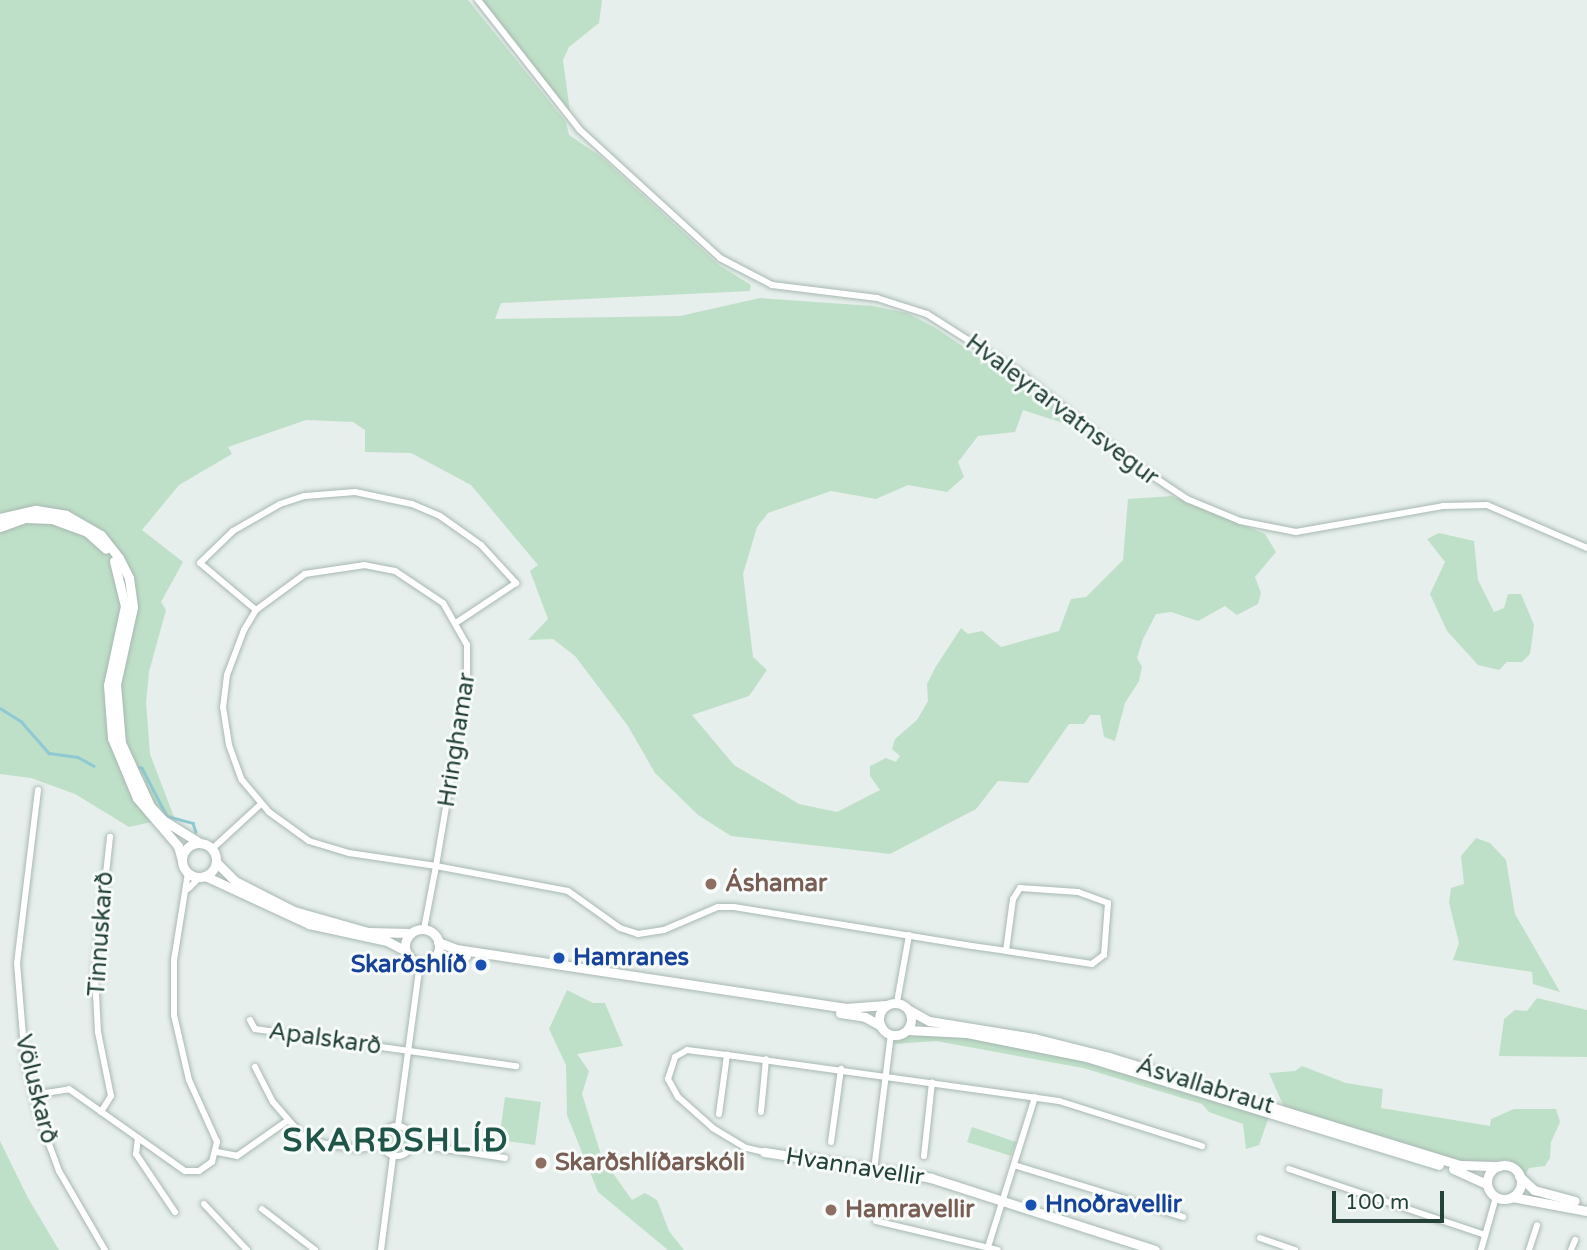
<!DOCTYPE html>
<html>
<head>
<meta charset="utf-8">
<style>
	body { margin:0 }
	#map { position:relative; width:1587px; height:1250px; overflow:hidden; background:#e6efeb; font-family:"Varela Round",sans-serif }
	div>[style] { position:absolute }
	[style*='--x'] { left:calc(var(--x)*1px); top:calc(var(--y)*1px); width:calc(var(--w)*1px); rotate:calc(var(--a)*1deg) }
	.green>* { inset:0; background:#bfe0c8 }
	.round { border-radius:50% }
	.stream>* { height:2.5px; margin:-1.25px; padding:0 1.25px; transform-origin:1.25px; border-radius:1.25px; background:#8ec9d4 }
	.roads { filter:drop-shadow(0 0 2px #a8b8b2) drop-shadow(0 0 2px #a8b8b2) }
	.street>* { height:6px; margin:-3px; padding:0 3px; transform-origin:3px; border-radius:3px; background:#fff }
	.street>.ring { margin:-3px; padding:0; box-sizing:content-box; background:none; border:6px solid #fff; border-radius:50% }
	.secondary>* { height:9px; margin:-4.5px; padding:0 4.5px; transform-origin:4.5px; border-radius:4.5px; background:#fff }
	.secondary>.ring { margin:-4.5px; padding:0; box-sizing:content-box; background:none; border:9px solid #fff; border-radius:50% }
	.dots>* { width:19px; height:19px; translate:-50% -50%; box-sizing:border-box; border:4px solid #f7fbf9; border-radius:50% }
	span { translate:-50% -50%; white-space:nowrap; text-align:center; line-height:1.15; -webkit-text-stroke:6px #f7fbf9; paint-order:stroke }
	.street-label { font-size:24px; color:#24423a }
	.education-label { font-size:24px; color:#785e54; font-weight:700 }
	.left { translate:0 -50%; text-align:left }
	.transit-label { font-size:24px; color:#164399; font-weight:700 }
	.right { translate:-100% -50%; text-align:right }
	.district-label { font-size:32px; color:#1f5548; font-weight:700; letter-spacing:2px }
	.scale { position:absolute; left:1332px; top:1191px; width:112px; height:32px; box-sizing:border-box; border:4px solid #24423a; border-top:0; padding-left:9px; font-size:21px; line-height:24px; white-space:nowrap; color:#24423a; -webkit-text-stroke:5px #f7fbf9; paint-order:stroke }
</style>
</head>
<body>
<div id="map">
	<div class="green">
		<i style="clip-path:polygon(0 0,468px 0,566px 122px,569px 135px,600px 156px,719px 265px,751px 285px,750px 291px,501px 303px,495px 319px,680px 316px,760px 298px,873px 306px,907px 313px,934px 327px,1070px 418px,1063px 423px,1023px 410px,1015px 432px,978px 436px,958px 462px,964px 477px,947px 492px,908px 485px,876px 499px,831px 491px,768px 513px,757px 527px,743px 574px,753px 657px,767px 670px,749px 696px,692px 715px,734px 765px,799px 804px,837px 812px,880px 790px,870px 776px,870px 766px,886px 758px,896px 762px,900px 756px,892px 749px,895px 739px,917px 720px,928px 701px,927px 684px,935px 668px,961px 628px,968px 634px,982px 631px,1001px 647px,1059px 631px,1071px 599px,1086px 597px,1123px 560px,1128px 499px,1172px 496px,1265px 534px,1276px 552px,1255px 577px,1261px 593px,1258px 604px,1237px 615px,1225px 606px,1198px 621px,1171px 612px,1156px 614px,1143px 639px,1137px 658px,1142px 667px,1139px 681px,1125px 703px,1115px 741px,1104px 737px,1100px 715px,1090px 715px,1084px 724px,1069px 724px,1028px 783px,998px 781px,976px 809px,890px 854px,731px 836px,698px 815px,655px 773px,628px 726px,575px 656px,553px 639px,528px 640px,548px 619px,530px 571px,538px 565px,471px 485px,411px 453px,365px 452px,365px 430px,353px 422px,306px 420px,228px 447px,232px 454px,179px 485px,142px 530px,183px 562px,161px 602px,166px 610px,149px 672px,146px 702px,150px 754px,174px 817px,129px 827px,75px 794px,31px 778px,0 774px)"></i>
		<i style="clip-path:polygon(482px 0,602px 0,599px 23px,569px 47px,563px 60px,570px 112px)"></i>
		<i style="clip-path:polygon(1439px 533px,1474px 541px,1478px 580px,1494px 612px,1504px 608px,1508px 594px,1521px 594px,1534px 625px,1530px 654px,1522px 662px,1507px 662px,1499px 670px,1478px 665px,1447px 631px,1430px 594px,1445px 562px,1427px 539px)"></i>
		<i style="clip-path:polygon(1476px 838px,1490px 843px,1506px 860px,1515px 914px,1560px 992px,1533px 984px,1532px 972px,1453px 960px,1459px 943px,1449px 903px,1451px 888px,1464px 884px,1461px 856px)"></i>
		<i style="clip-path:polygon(567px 990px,593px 1003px,605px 1003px,623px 1046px,577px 1054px,589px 1071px,582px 1094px,602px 1158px,632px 1200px,645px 1193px,657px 1200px,669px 1231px,684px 1250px,668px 1250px,598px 1192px,567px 1115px,566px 1065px,549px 1029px)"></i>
		<i style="clip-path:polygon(1537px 998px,1587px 1010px,1587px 1057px,1499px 1056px,1504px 1019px,1515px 1010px,1527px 1011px)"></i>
		<i style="clip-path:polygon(938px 1031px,1085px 1060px,1269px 1117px,1259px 1145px,1246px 1149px,1243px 1124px,1209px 1112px,1202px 1104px,1083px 1068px,936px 1041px,893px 1044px,911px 1033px)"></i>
		<i style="clip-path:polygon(1302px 1066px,1346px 1083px,1383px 1089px,1381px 1108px,1490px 1126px,1491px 1119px,1514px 1109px,1556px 1109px,1560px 1122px,1551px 1142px,1550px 1158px,1545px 1166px,1529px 1168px,1525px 1175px,1509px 1160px,1463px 1162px,1284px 1107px,1269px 1073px,1295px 1071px)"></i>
		<i style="clip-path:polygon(505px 1097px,541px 1102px,535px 1145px,499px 1140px)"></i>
		<i style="clip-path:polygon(972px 1127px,1016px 1142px,1011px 1156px,967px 1142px)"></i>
		<i class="round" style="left:387px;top:1131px;width:20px;height:20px"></i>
		<i style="clip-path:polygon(0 1141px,28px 1198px,59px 1250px,0 1250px)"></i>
	</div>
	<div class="stream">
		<i style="--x:0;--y:708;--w:25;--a:32"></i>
		<i style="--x:21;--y:721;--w:43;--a:48.8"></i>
		<i style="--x:49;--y:753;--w:29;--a:8"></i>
		<i style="--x:78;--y:757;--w:18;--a:29"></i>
		<i style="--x:134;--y:766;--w:8;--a:14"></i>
		<i style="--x:142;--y:768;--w:54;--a:62.5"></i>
		<i style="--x:167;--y:816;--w:27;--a:15"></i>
		<i style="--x:193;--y:823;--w:9;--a:72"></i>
	</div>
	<div class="roads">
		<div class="street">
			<i style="--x:478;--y:0;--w:165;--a:51.9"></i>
			<i style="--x:580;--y:130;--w:190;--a:42.4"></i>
			<i style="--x:720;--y:258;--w:59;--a:27.4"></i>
			<i style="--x:772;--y:285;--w:106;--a:7.1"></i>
			<i style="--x:877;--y:298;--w:52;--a:17.7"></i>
			<i style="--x:927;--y:314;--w:110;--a:32.4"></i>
			<i style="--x:1020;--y:373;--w:141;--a:38.7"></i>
			<i style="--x:1130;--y:461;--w:69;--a:33.7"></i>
			<i style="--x:1187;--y:499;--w:57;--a:22.5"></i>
			<i style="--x:1240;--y:521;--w:57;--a:11.1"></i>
			<i style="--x:1296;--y:532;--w:149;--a:-10"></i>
			<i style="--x:1443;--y:506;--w:44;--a:-1.3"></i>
			<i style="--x:1487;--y:505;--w:109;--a:23.3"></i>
			<i style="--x:256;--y:610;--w:73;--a:-140"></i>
			<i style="--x:200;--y:563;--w:46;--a:-44.1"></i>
			<i style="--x:233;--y:531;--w:54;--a:-29.9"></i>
			<i style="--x:280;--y:504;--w:26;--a:-18"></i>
			<i style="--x:305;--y:496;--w:50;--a:-4.6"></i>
			<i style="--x:355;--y:492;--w:58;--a:11.9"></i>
			<i style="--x:412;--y:504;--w:30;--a:23"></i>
			<i style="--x:440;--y:516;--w:50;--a:35.3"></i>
			<i style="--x:481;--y:545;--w:52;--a:47.4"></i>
			<i style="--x:516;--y:583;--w:71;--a:146.5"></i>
			<i style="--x:38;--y:790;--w:174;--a:96.9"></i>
			<i style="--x:17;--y:963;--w:97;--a:85.3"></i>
			<i style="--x:25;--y:1060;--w:56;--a:76.5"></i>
			<i style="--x:38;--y:1114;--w:61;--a:69.8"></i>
			<i style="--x:59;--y:1171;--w:91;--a:59.8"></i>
			<i style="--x:212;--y:849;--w:67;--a:-42.6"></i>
			<i style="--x:188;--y:889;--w:17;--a:-45"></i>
			<i style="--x:424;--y:929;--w:64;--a:-79.2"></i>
			<i style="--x:436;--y:866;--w:186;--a:-80.4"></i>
			<i style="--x:467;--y:683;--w:38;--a:-90"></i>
			<i style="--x:467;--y:645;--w:48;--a:-119.7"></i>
			<i style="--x:443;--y:603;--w:58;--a:-146.3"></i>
			<i style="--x:395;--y:571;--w:31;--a:-169"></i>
			<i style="--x:365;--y:565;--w:61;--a:171.5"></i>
			<i style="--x:305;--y:574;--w:61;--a:143.7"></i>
			<i style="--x:256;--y:610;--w:23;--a:121"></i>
			<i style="--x:244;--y:630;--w:48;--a:110.7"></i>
			<i style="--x:227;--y:675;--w:32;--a:97"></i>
			<i style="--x:223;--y:707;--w:38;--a:81"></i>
			<i style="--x:229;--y:745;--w:37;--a:70"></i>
			<i style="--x:242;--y:780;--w:42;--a:49.8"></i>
			<i style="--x:269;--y:812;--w:49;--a:35.9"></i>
			<i style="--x:309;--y:841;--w:42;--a:16.7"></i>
			<i style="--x:349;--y:853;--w:88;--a:8.5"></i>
			<i style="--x:436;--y:866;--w:134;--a:10.7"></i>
			<i style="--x:568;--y:891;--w:64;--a:35.4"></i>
			<i style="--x:620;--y:928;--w:19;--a:18"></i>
			<i style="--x:638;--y:934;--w:26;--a:-9"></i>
			<i style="--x:664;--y:930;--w:59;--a:-23.1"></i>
			<i style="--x:718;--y:907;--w:16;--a:0"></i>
			<i style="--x:734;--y:907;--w:241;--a:9.3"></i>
			<i style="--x:972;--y:946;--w:34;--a:8"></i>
			<i style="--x:1006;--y:951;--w:87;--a:8.6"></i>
			<i style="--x:1092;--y:964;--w:15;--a:-37"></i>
			<i style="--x:1104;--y:955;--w:52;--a:-85.6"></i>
			<i style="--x:1108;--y:903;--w:32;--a:-160"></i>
			<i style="--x:1078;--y:892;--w:58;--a:-176.1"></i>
			<i style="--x:1020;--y:888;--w:13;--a:122"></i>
			<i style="--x:1013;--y:899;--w:52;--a:97.7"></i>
			<i style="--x:897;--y:1002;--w:68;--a:-79.8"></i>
			<i style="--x:250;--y:1020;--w:10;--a:61"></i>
			<i style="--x:255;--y:1029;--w:264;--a:8.1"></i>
			<i style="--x:255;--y:1067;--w:39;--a:63"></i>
			<i style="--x:273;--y:1102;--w:52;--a:48.9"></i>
			<i style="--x:307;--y:1141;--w:53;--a:8.7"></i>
			<i style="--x:359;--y:1149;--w:23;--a:-10"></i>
			<i style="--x:33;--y:1095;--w:36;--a:-9"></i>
			<i style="--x:69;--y:1089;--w:142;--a:35.3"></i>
			<i style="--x:185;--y:1171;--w:14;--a:0"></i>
			<i style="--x:199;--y:1171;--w:16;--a:-35"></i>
			<i style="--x:212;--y:1162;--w:21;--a:-76"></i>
			<i style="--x:217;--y:1142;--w:68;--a:-114.3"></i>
			<i style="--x:189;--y:1080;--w:67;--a:-103"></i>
			<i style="--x:174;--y:1015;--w:55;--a:-90"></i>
			<i style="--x:174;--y:960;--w:88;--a:-80.9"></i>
			<i style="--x:101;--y:1112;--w:19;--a:-58"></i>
			<i style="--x:111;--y:1096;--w:65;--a:-101.5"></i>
			<i style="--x:98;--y:1032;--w:57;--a:-93"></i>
			<i style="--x:95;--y:975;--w:139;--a:-83.8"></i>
			<i style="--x:761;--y:1112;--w:53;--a:-84.6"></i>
			<i style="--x:719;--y:1114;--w:60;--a:-82.3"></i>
			<i class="ring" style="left:382px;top:1126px;width:24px;height:24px"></i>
			<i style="--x:398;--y:1126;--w:164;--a:-82.3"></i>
			<i style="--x:138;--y:1138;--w:16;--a:97"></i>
			<i style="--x:136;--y:1154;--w:70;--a:56.1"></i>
			<i style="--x:831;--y:1142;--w:74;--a:-82.2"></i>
			<i style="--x:412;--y:1144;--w:94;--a:8.6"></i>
			<i style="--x:217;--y:1152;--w:20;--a:11"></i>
			<i style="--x:237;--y:1156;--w:61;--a:-35"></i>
			<i style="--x:764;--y:1152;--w:18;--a:-167"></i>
			<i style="--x:746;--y:1148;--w:39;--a:-149"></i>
			<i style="--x:713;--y:1128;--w:47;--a:-138.5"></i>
			<i style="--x:678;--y:1097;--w:21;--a:-119"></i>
			<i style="--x:668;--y:1079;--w:23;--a:-72"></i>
			<i style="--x:675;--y:1057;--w:14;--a:-30"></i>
			<i style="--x:687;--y:1050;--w:40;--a:7.1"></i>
			<i style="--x:727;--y:1055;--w:335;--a:7.9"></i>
			<i style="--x:1059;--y:1101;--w:150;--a:17.5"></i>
			<i style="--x:924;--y:1156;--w:74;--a:-83.8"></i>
			<i style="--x:1014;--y:1165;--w:177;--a:17.1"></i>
			<i style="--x:1289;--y:1169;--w:207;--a:18.6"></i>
			<i style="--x:874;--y:1170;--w:137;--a:-82.9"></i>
			<i style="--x:204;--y:1204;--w:63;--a:46.9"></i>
			<i style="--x:262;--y:1209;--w:67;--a:37.7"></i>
			<i style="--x:876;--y:1221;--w:125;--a:13.4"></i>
			<i style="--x:1260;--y:1238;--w:37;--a:19"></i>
			<i style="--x:988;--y:1247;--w:157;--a:-72.6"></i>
			<i style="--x:381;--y:1250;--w:95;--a:-82.7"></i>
			<i style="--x:1481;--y:1250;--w:55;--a:-74.2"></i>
			<i style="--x:1529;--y:1250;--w:26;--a:-72"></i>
			<i style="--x:1571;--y:1250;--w:11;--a:-68"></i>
		</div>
		<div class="secondary">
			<i style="--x:0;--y:518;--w:37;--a:-13"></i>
			<i style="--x:36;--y:510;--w:30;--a:9"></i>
			<i style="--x:66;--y:515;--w:40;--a:29.7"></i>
			<i style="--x:101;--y:535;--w:29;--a:52"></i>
			<i style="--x:119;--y:558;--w:22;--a:63"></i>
			<i style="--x:129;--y:578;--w:29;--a:82"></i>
			<i style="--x:133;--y:607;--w:79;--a:102.4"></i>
			<i style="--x:116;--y:684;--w:59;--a:85.2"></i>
			<i style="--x:121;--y:743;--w:69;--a:65.3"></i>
			<i style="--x:150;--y:806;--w:19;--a:47"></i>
			<i style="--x:163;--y:820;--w:44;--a:31.9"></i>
			<i style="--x:0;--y:527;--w:27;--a:-20"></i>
			<i style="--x:25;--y:518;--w:27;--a:2"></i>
			<i style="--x:52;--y:519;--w:37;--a:20"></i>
			<i style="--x:87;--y:532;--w:25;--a:42"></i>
			<i style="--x:114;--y:561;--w:46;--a:76.3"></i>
			<i style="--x:125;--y:606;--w:81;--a:102.1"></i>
			<i style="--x:108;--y:685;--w:53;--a:85.7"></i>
			<i style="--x:112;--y:738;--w:65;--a:67.4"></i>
			<i style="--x:137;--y:798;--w:63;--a:49.5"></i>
			<i style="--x:178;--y:846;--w:15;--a:74"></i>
			<i class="ring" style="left:182px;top:843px;width:25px;height:25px"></i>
			<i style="--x:216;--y:862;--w:27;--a:45"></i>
			<i style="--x:235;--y:881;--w:66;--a:27"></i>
			<i style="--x:294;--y:911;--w:76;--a:16"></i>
			<i style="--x:367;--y:932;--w:44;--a:1.3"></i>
			<i style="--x:205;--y:876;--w:115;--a:24.8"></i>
			<i style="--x:309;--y:924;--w:80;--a:12.3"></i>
			<i style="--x:387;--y:941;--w:21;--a:28"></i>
			<i class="ring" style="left:405px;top:929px;width:25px;height:25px"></i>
			<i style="--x:438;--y:942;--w:19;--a:21"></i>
			<i style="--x:456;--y:949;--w:393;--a:8.6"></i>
			<i style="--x:845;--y:1008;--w:41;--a:-4.2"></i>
			<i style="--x:435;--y:957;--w:31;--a:-2"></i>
			<i class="ring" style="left:879px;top:1003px;width:23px;height:23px"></i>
			<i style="--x:909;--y:1010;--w:23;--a:29"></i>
			<i style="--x:929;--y:1021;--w:106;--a:9.2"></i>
			<i style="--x:1034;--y:1038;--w:77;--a:14.2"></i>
			<i style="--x:1109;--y:1057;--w:368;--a:17.1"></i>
			<i style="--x:1461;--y:1165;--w:38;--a:2"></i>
			<i style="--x:840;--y:1013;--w:25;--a:9"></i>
			<i style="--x:865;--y:1017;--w:18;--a:29"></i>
			<i style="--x:907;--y:1030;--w:60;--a:2.9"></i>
			<i style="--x:967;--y:1033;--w:121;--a:11.4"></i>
			<i style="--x:1086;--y:1057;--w:369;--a:17"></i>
			<i style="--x:764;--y:1152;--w:169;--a:8.8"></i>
			<i style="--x:931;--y:1178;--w:235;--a:17.8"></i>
			<i class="ring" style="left:1487px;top:1165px;width:25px;height:25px"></i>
			<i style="--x:1453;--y:1169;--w:37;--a:24"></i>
			<i style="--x:1519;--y:1176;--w:21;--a:43"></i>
			<i style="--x:1534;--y:1190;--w:42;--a:15"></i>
			<i style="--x:1512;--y:1197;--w:76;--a:10.6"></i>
		</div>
	</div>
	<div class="dots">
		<i style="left:711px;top:884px;background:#8d6e63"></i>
		<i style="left:559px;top:958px;background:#1a4fb4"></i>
		<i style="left:481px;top:965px;background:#1a4fb4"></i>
		<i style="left:541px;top:1163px;background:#8d6e63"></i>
		<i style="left:1031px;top:1205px;background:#1a4fb4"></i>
		<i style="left:831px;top:1210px;background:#8d6e63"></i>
	</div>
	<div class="street-label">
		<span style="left:1062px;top:410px;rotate:37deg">Hvaleyrarvatnsvegur</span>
		<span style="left:457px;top:740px;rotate:-81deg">Hringhamar</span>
		<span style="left:101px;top:934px;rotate:-86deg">Tinnuskarð</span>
		<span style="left:325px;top:1039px;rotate:8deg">Apalskarð</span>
		<span style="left:1205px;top:1086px;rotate:17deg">Ásvallabraut</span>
		<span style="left:36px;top:1089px;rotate:76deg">Völuskarð</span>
		<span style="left:855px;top:1167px;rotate:9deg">Hvannavellir</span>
	</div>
	<div class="education-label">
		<span class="left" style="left:725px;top:884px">Áshamar</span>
		<span class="left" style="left:555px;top:1163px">Skarðshlíðarskóli</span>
		<span class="left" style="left:845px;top:1210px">Hamravellir</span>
	</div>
	<div class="transit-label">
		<span class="left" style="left:573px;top:958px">Hamranes</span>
		<span class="right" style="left:467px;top:965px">Skarðshlíð</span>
		<span class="left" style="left:1045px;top:1205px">Hnoðravellir</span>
	</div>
	<div class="district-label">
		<span style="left:396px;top:1141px">SKARÐSHLÍÐ</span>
	</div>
	<div class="scale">100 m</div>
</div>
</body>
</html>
